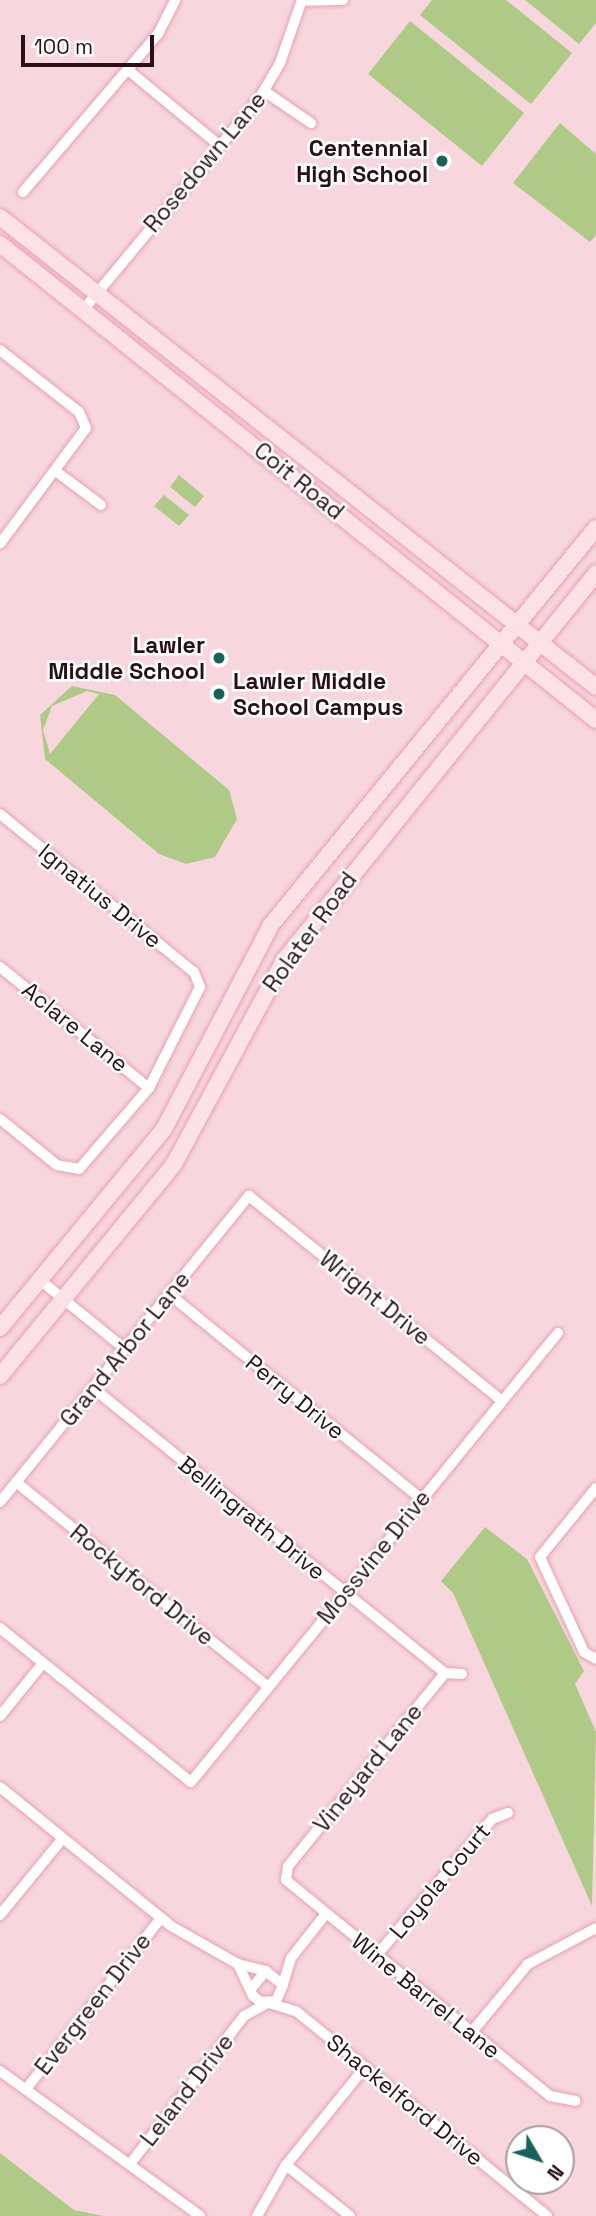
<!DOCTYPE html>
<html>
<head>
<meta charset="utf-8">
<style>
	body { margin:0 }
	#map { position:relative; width:596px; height:2216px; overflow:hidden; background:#f7d7dd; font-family:"Space Grotesk",sans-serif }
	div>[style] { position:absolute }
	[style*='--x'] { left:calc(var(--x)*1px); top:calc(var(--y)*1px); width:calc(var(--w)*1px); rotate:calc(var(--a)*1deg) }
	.green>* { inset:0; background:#afca87 }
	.roads { filter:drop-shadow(0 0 2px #eba0b0) drop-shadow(0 0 2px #eba0b0) }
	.street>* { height:10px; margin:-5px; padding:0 5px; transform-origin:5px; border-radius:5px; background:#fff }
	.secondary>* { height:16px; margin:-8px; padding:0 8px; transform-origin:8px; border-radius:8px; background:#fce1e7 }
	.dots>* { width:19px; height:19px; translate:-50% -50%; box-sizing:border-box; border:4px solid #fff; border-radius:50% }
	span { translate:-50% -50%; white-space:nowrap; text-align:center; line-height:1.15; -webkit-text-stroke:5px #fff; paint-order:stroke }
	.poi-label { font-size:23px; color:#290f16; font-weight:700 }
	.right { translate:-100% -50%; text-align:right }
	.left { translate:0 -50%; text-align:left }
	.street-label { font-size:23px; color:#290f16 }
	.north { position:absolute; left:505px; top:2125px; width:70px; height:70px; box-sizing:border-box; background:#fff; border:2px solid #a99fa2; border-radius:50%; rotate:129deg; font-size:19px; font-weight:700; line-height:28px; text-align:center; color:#290f16 }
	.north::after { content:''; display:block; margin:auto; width:24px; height:32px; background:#17635c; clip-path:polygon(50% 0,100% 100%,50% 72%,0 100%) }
	.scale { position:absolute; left:21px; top:35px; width:133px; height:32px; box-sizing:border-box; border:4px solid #290f16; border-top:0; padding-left:9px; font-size:21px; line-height:24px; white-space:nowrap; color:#290f16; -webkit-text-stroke:5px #fff; paint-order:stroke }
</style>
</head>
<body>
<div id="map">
	<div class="green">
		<i style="clip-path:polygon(432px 0,506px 0,572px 53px,531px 104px,420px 15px)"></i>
		<i style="clip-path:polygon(525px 0,596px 0,596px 23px,579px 44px)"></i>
		<i style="clip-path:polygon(410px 21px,524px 113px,482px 166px,368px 74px)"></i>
		<i style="clip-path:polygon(560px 123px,596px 154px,596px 235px,590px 242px,513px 183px)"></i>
		<i style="clip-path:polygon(179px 475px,204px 496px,195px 507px,170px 487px)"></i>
		<i style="clip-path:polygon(164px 495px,189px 515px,179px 526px,154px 506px)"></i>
		<i style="clip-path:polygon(evenodd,72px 686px,115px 695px,229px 790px,237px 819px,215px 857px,186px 864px,159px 854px,45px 759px,40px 715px,72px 686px,87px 691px,99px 694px,50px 754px,43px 730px,52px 706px,87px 691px)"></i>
		<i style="clip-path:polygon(485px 1527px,527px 1559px,584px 1671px,575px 1684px,596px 1732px,592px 1906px,453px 1593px,441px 1581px)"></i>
		<i style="clip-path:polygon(0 2153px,74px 2210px,104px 2216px,0 2216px)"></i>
	</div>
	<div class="roads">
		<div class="street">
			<i style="--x:302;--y:1;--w:41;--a:-1.4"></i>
			<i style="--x:128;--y:70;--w:118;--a:39.5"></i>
			<i style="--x:264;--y:91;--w:57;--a:34.2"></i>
			<i style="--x:23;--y:192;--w:208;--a:-49.5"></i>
			<i style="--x:158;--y:34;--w:38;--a:-63"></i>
			<i style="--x:83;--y:310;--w:275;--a:-50.2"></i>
			<i style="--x:259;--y:99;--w:42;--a:-59.7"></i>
			<i style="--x:280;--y:63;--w:67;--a:-70.8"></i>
			<i style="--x:0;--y:350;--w:100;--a:38.1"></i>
			<i style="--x:79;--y:412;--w:17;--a:66"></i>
			<i style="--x:86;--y:428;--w:144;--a:126.6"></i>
			<i style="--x:57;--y:472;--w:55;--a:36.9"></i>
			<i style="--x:0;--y:814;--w:250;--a:39.2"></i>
			<i style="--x:194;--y:972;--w:16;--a:68"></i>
			<i style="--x:200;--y:987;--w:113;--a:116.8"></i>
			<i style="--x:149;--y:1088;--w:107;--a:130.8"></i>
			<i style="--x:79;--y:1169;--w:22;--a:-170"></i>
			<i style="--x:57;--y:1165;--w:73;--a:-141.1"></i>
			<i style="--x:0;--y:967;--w:192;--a:39.1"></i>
			<i style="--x:40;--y:1280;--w:109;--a:39.1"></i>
			<i style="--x:169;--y:1294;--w:325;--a:39.1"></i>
			<i style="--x:93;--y:1388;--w:453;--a:39"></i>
			<i style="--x:16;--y:1482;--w:325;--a:39.1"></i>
			<i style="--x:596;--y:1488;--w:89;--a:129.1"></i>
			<i style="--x:540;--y:1557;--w:105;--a:65.1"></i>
			<i style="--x:584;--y:1652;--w:14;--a:30"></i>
			<i style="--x:0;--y:1502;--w:395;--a:-50.9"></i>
			<i style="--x:249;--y:1196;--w:324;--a:39"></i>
			<i style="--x:0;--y:1628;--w:245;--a:38.9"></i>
			<i style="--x:191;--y:1782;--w:580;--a:-50.74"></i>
			<i style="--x:445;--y:1673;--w:249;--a:129.1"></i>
			<i style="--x:288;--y:1866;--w:14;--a:98"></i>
			<i style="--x:286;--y:1880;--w:341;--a:39.3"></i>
			<i style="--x:550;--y:2096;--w:26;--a:11"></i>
			<i style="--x:445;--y:1673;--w:17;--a:3"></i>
			<i style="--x:0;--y:1716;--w:68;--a:-50.9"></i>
			<i style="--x:0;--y:1787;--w:220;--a:39.1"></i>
			<i style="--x:171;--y:1926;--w:77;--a:29.6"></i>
			<i style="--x:238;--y:1964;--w:29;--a:14"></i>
			<i style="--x:0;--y:1915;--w:99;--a:-50.7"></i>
			<i style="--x:376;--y:1956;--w:180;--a:-49.7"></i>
			<i style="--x:492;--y:1819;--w:17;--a:-21"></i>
			<i style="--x:238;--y:1964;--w:35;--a:65"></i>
			<i style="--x:253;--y:1996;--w:10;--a:37"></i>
			<i style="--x:261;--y:2002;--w:15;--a:-4"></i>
			<i style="--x:276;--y:2001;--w:17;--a:-66"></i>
			<i style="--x:283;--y:1985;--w:22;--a:-141"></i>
			<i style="--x:266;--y:1971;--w:23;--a:130"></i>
			<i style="--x:283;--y:1984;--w:27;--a:-73"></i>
			<i style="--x:291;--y:1958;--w:55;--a:-51.7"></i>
			<i style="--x:269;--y:2003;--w:28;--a:17"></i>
			<i style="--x:296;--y:2011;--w:324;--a:39.2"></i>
			<i style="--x:471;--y:2033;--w:89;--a:-50.4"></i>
			<i style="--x:528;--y:1964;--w:77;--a:-27.9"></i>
			<i style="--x:0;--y:2071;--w:247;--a:35.9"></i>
			<i style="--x:26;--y:2089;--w:218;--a:-51.7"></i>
			<i style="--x:130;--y:2164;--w:187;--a:-52.4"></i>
			<i style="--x:244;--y:2016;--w:26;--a:-29"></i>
			<i style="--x:286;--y:2165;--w:82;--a:38.6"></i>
			<i style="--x:257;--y:2216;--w:59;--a:-60.4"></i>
			<i style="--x:286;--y:2165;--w:126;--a:-51.1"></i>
		</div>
		<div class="secondary">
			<i style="--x:0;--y:217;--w:759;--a:38.26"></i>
			<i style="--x:0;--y:244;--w:763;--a:38.61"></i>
			<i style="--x:0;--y:1328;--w:258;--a:-50.5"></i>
			<i style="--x:164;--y:1129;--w:230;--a:-62.3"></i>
			<i style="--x:271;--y:925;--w:513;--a:-50.69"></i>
			<i style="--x:0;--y:1376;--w:274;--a:-50.6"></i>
			<i style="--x:174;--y:1164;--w:233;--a:-61.6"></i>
			<i style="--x:285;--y:959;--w:496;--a:-51.1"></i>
		</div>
	</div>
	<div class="dots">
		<i style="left:442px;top:161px;background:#17635c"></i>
		<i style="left:219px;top:658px;background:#17635c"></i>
		<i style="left:219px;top:694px;background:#17635c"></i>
	</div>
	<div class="poi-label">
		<span class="right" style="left:428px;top:161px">Centennial<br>High School</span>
		<span class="right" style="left:205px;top:658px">Lawler<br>Middle School</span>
		<span class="left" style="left:233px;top:694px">Lawler Middle<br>School Campus</span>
	</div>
	<div class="street-label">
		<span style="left:205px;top:162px;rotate:-50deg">Rosedown Lane</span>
		<span style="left:299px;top:481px;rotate:39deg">Coit Road</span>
		<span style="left:100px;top:896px;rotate:39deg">Ignatius Drive</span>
		<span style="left:310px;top:932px;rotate:-54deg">Rolater Road</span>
		<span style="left:75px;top:1027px;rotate:39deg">Aclare Lane</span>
		<span style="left:375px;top:1298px;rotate:39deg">Wright Drive</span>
		<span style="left:125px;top:1349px;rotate:-51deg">Grand Arbor Lane</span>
		<span style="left:295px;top:1397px;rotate:39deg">Perry Drive</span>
		<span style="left:252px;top:1518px;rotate:39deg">Bellingrath Drive</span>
		<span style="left:374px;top:1557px;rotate:-51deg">Mossvine Drive</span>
		<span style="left:142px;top:1585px;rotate:39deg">Rockyford Drive</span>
		<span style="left:368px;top:1768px;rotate:-51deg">Vineyard Lane</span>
		<span style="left:440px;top:1881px;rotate:-50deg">Loyola Court</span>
		<span style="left:426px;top:1996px;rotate:39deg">Wine Barrel Lane</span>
		<span style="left:93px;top:2004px;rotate:-52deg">Evergreen Drive</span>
		<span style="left:187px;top:2090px;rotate:-52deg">Leland Drive</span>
		<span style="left:405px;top:2100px;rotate:39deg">Shackelford Drive</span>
	</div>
	<div class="north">N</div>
	<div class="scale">100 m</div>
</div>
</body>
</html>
